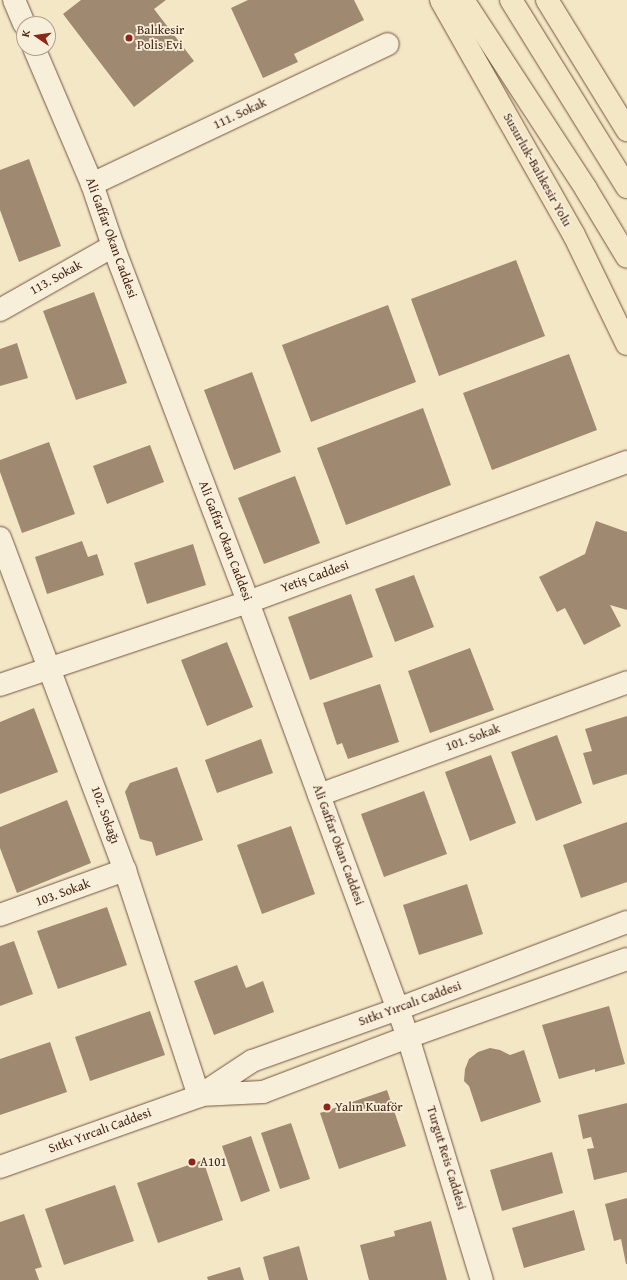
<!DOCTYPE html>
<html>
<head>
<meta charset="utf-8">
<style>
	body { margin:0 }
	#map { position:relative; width:627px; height:1280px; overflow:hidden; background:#f4e7c6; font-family:"Gentium Book Plus",serif }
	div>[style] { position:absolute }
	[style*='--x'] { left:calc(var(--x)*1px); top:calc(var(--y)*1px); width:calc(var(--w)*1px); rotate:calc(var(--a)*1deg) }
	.building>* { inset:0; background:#a08971 }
	.roads { filter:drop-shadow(0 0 1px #725440) drop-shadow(0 0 1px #725440) }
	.minor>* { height:22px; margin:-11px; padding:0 11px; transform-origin:11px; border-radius:11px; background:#f8efda }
	.tertiary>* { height:22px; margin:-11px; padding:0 11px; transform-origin:11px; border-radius:11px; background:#f8efda }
	.secondary>* { height:22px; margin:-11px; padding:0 11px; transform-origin:11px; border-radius:11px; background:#f8efda }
	.trunk>* { height:22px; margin:-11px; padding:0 11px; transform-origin:11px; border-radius:11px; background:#f4e7c6 }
	.dots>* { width:11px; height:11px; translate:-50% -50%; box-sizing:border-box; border:2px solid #f8efda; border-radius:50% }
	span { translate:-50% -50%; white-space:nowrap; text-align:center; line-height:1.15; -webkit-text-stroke:3.5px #f8efda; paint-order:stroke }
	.poi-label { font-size:13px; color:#462314 }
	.left { translate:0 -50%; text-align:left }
	.street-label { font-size:13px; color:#462314 }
	.north { position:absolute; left:16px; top:16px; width:40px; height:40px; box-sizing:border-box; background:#f8efda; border:1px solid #b19d8b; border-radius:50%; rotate:283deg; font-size:11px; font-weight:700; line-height:16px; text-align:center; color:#462314 }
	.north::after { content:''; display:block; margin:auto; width:14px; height:18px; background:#8f2418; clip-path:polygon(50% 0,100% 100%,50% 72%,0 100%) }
</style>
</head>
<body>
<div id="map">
	<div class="building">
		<i style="clip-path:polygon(81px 0,166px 0,154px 9px,194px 61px,134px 107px,63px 14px)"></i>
		<i style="clip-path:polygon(248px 0,354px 0,364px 20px,294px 54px,298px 62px,263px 78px,231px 8px)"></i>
		<i style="clip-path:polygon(29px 159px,61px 246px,19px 262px,0 210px,0 170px)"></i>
		<i style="clip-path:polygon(516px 260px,545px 336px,439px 376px,411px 299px)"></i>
		<i style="clip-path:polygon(94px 292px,127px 383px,76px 400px,43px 311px)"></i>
		<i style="clip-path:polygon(388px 305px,416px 382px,311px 422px,282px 345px)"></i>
		<i style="clip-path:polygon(17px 343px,28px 378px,0 386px,0 349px)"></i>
		<i style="clip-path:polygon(569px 354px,597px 430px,492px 470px,463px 393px)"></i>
		<i style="clip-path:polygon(252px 372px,281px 452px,234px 470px,204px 390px)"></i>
		<i style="clip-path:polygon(423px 408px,451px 485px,346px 525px,317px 448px)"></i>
		<i style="clip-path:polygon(49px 442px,75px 514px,22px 533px,0 472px,0 460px)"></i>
		<i style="clip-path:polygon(150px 445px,164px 482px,107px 504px,93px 466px)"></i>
		<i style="clip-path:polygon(295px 476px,320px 543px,264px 564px,238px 498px)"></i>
		<i style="clip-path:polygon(596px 521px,627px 532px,627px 610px,610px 605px,621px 626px,584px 645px,565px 608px,557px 612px,539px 577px,585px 554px)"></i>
		<i style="clip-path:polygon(82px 541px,88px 557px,97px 554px,104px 575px,47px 594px,35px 557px)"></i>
		<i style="clip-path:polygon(193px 544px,206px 585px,147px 604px,134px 563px)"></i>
		<i style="clip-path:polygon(414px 575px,434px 627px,395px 642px,375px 589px)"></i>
		<i style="clip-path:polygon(351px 594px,373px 657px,310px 680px,288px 617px)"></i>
		<i style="clip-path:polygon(227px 642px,253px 707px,207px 726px,181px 660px)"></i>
		<i style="clip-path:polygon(470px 648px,494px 710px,430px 733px,408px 671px)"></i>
		<i style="clip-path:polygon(380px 684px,399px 742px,348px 759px,342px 743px,337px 745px,323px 703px)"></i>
		<i style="clip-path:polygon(34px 708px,58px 772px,0 794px,0 722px)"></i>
		<i style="clip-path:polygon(627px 716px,627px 774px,593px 785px,583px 753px,592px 751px,585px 729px)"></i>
		<i style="clip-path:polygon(557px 735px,582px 803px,536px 821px,511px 752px)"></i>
		<i style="clip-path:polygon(261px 739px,273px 773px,217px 793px,205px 760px)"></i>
		<i style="clip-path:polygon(491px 755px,516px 823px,470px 841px,445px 772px)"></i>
		<i style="clip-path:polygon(177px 767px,203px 840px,156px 856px,152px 842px,140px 839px,125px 792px,130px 783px)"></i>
		<i style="clip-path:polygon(424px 791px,447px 854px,384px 877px,361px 814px)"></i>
		<i style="clip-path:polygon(67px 800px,91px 863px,17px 893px,0 848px,0 827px)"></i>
		<i style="clip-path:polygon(627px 822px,627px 882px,581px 898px,563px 845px)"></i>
		<i style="clip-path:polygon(291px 826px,315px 894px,262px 914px,237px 845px)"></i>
		<i style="clip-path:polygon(467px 884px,483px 934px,419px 955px,403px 905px)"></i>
		<i style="clip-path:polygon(107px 907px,127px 965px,58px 989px,37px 931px)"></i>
		<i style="clip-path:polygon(14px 941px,33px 994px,0 1006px,0 946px)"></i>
		<i style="clip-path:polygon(237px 965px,246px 988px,263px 981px,274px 1012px,214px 1035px,194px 981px)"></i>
		<i style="clip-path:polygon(609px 1006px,625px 1064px,595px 1072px,595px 1069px,559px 1079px,542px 1025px)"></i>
		<i style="clip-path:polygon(150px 1011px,165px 1055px,90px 1081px,75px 1037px)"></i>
		<i style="clip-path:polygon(50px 1042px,67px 1092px,0 1115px,0 1059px)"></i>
		<i style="clip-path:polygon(490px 1048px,500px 1050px,510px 1055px,524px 1050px,541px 1102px,481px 1122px,469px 1086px,464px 1081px,465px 1069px,469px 1059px,478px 1052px)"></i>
		<i style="clip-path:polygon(387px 1090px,406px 1146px,339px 1169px,320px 1113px)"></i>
		<i style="clip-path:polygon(627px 1103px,627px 1172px,594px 1180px,587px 1149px,594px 1148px,591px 1137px,583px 1139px,578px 1115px)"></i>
		<i style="clip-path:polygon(291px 1123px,310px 1179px,280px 1189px,261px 1133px)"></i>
		<i style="clip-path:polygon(251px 1136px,270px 1191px,241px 1202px,222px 1146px)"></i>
		<i style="clip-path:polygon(552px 1152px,563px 1193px,502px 1211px,490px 1170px)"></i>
		<i style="clip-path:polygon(203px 1160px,223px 1220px,158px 1243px,137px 1183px)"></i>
		<i style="clip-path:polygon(115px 1185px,134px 1241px,64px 1265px,45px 1209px)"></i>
		<i style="clip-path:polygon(627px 1198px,627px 1264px,626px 1264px,621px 1239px,614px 1241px,605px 1204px)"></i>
		<i style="clip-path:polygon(574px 1210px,585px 1250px,524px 1268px,512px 1228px)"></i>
		<i style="clip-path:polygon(24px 1214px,42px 1267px,35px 1269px,39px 1280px,0 1280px,0 1222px)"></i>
		<i style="clip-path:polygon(431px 1221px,447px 1280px,369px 1280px,360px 1245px,395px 1236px,394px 1231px)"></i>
		<i style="clip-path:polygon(299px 1246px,308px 1280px,269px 1280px,263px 1257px)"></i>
		<i style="clip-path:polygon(240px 1267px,244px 1280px,208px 1280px,207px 1277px)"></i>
	</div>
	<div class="roads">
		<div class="minor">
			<i style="--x:92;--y:184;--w:327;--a:-25.3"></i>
			<i style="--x:0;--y:310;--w:130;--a:-29.5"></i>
			<i style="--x:0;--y:538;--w:355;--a:69.4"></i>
			<i style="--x:125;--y:870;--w:238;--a:71.9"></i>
			<i style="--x:0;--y:685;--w:262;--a:-18.5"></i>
			<i style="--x:248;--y:602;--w:404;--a:-20.3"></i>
			<i style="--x:319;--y:795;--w:328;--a:-20.1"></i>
			<i style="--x:0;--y:915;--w:133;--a:-19.8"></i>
		</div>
		<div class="tertiary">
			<i style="--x:408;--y:1037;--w:254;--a:73.1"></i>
		</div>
		<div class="secondary">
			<i style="--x:14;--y:0;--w:26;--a:67"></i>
			<i style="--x:34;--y:48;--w:148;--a:66.9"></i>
			<i style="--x:92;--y:184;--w:65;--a:71.3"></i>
			<i style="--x:113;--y:246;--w:381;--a:69.2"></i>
			<i style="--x:248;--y:602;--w:463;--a:69.8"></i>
			<i style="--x:200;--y:1095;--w:63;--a:-2.7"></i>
			<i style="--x:263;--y:1092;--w:155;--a:-20.8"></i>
			<i style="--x:408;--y:1037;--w:232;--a:-19.6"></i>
			<i style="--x:0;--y:1167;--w:211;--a:-19.6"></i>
			<i style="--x:199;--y:1096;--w:64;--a:-33.4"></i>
			<i style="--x:252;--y:1061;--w:155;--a:-19.6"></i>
			<i style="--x:398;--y:1009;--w:245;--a:-20.8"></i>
		</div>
		<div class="trunk">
			<i style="--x:441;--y:0;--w:270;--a:60.5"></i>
			<i style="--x:574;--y:235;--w:121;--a:64.1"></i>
			<i style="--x:463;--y:0;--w:225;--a:56.9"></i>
			<i style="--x:586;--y:189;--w:79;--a:58.9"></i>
			<i style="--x:511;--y:0;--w:220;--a:58.2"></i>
			<i style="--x:547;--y:0;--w:153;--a:58.4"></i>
		</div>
	</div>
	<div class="dots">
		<i style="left:129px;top:38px;background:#8f2418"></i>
		<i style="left:327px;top:1107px;background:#8f2418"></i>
		<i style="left:192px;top:1162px;background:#8f2418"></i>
	</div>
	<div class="poi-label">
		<span class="left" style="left:137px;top:38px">Balıkesir<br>Polis Evi</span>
		<span class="left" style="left:335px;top:1107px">Yalın Kuaför</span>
		<span class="left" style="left:200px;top:1162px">A101</span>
	</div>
	<div class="street-label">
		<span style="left:240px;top:114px;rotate:-25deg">111. Sokak</span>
		<span style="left:537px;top:170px;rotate:61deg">Susurluk-Balıkesir Yolu</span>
		<span style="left:111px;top:238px;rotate:70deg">Ali Gaffar Okan Caddesi</span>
		<span style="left:56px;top:278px;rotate:-29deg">113. Sokak</span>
		<span style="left:225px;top:541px;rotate:69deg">Ali Gaffar Okan Caddesi</span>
		<span style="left:315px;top:577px;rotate:-20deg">Yetiş Caddesi</span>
		<span style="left:473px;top:738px;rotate:-20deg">101. Sokak</span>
		<span style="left:105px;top:815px;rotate:70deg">102. Sokağı</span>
		<span style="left:338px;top:845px;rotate:70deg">Ali Gaffar Okan Caddesi</span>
		<span style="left:63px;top:893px;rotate:-20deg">103. Sokak</span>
		<span style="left:410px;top:1004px;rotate:-20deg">Sıtkı Yırcalı Caddesi</span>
		<span style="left:100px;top:1131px;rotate:-20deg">Sıtkı Yırcalı Caddesi</span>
		<span style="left:446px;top:1158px;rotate:73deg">Turgut Reis Caddesi</span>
	</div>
	<div class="north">K</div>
</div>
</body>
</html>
